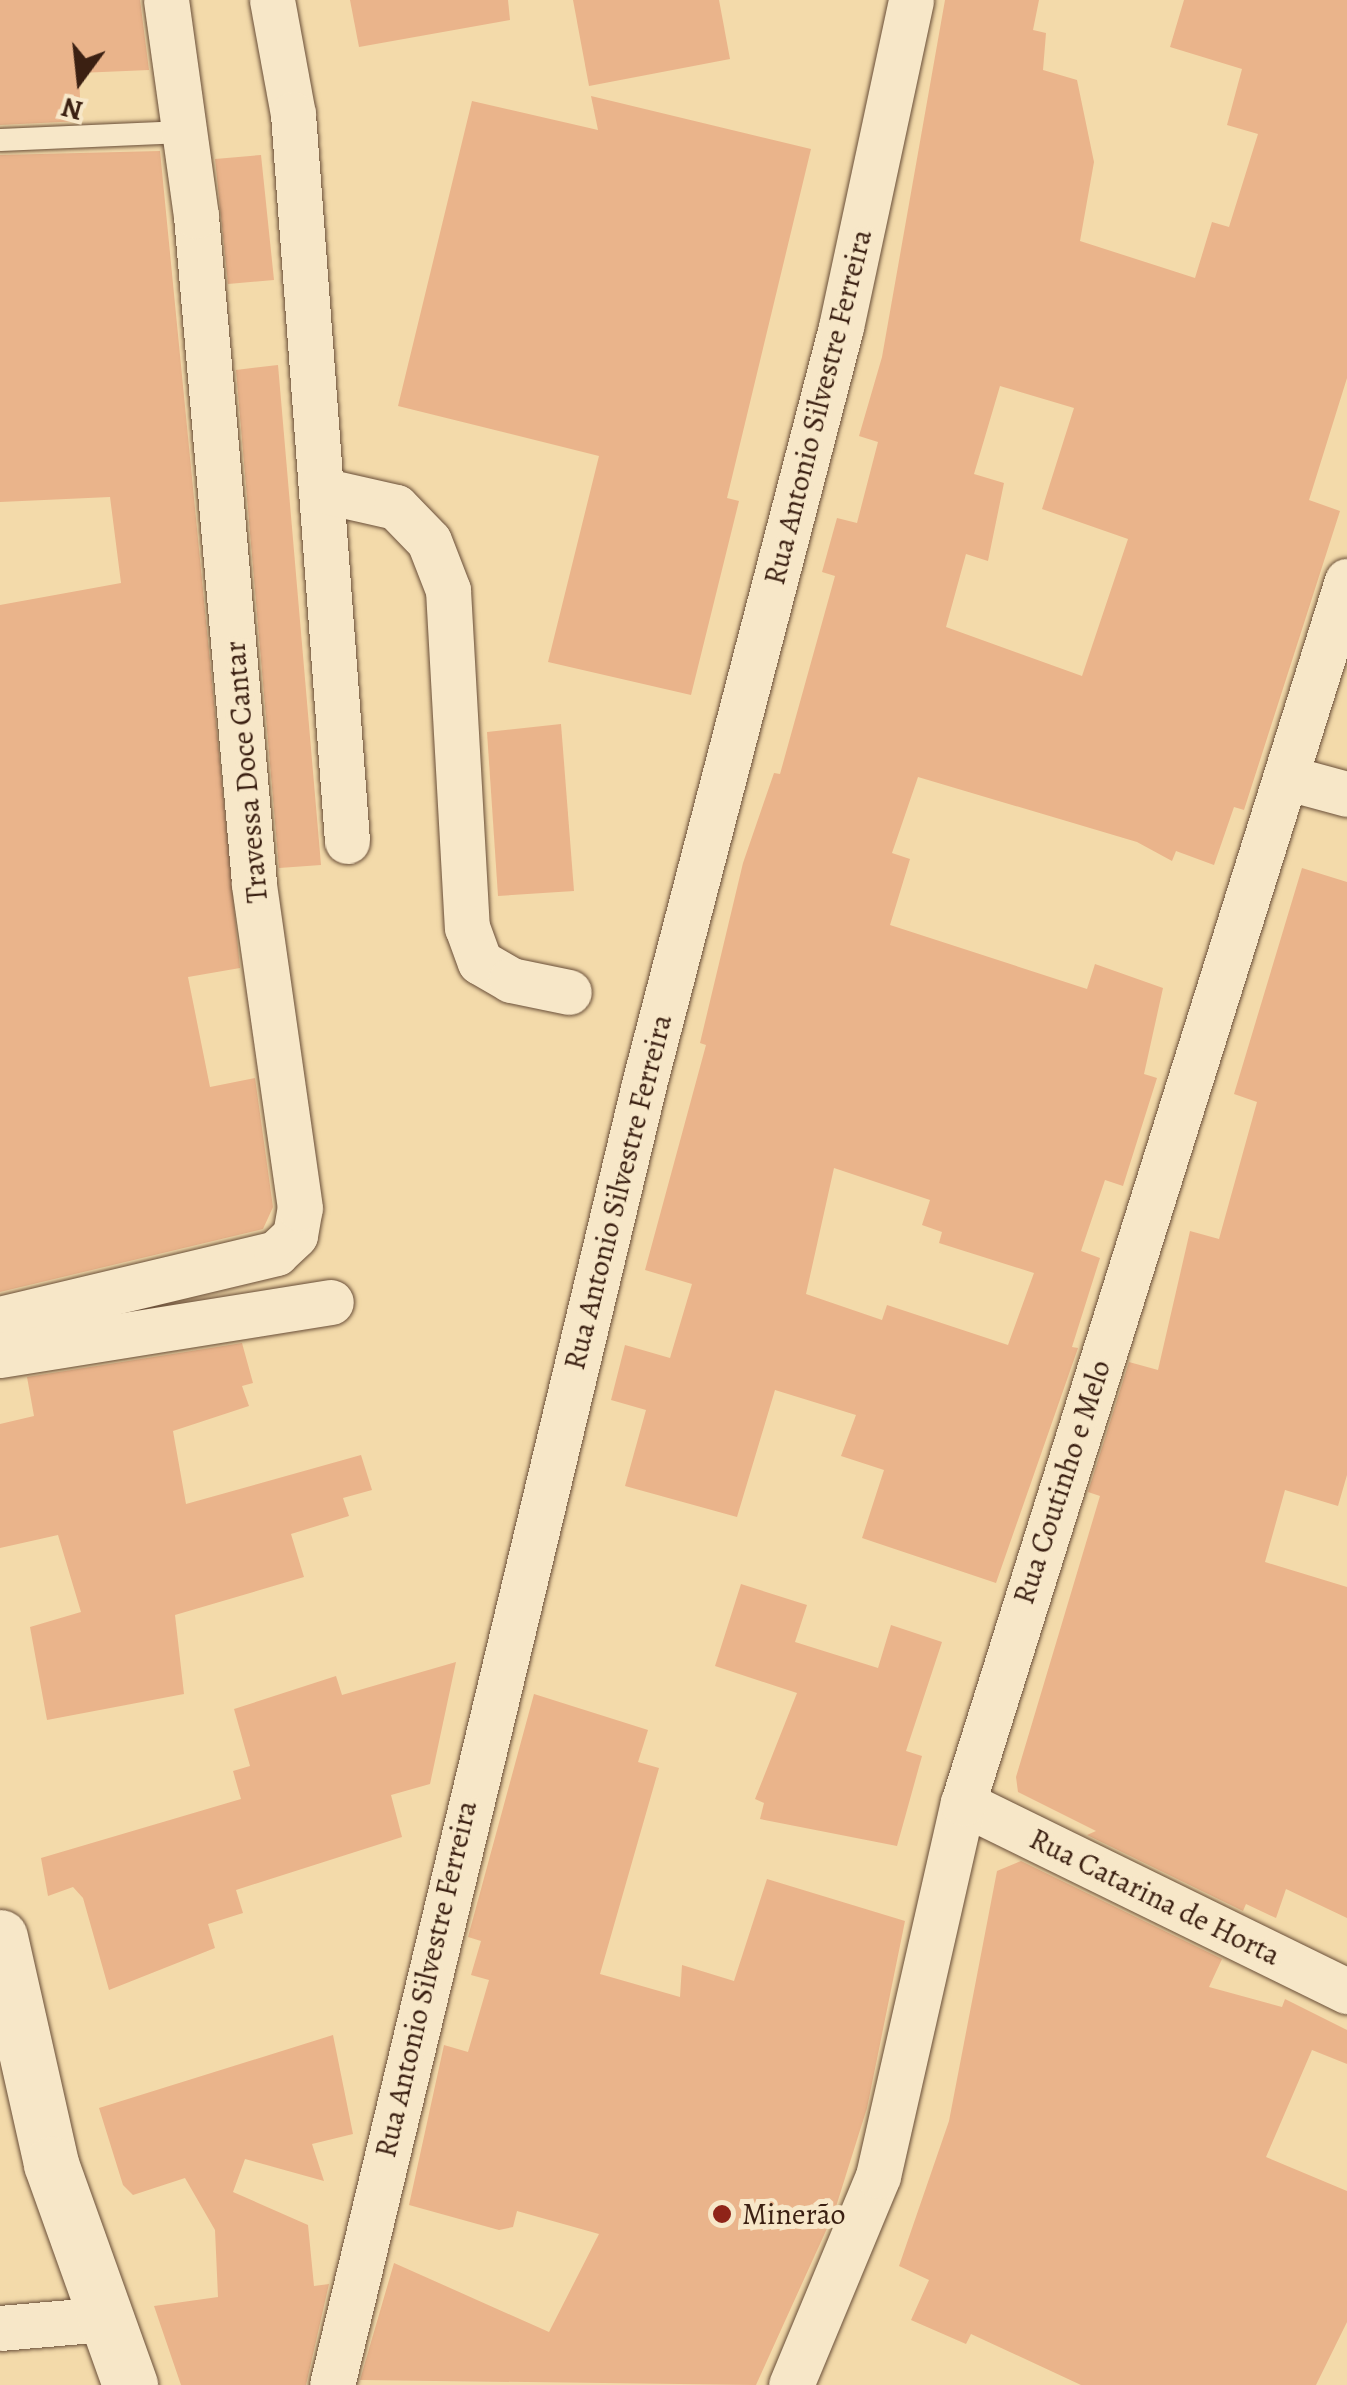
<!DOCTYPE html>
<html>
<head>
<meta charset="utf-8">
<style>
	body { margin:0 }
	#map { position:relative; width:1347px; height:2385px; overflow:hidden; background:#f3daaa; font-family:Alegreya,serif }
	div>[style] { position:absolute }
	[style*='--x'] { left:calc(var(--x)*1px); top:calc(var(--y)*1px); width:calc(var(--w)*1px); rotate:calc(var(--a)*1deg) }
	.building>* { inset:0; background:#eab48b }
	.roads { filter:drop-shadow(0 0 2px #694e38) drop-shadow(0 0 2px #694e38) }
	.lane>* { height:22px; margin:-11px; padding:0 11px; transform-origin:11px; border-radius:11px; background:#f7e7c8 }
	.street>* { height:45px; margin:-22.5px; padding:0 22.5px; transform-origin:22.5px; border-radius:22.5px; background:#f7e7c8 }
	.secondary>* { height:55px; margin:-27.5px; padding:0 27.5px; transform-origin:27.5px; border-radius:27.5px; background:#f7e7c8 }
	.dots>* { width:28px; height:28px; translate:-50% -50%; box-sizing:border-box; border:5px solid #f7e7c8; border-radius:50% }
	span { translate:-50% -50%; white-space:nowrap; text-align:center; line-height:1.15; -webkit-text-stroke:10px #f7e7c8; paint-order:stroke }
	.street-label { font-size:30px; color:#3b2012 }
	.poi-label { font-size:30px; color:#3b2012 }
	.left { translate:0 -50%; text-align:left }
	.north { position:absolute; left:30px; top:30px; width:100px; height:100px; -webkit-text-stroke:8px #f7e7c8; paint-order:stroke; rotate:195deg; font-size:28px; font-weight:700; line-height:40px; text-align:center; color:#3b2012 }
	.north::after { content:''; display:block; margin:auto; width:35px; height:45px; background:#3b2012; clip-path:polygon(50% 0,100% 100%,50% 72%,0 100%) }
</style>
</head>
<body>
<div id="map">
	<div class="building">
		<i style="clip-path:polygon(0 0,140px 0,149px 70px,79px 73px,81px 121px,0 125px)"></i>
		<i style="clip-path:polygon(350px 0,508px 0,510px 20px,359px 47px)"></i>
		<i style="clip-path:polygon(573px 0,719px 0,730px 59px,589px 86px)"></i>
		<i style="clip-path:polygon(evenodd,945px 0,1039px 0,1033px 30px,1046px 33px,1043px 70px,1077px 80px,1094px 162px,1080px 241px,1195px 278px,1212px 222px,1229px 227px,1258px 134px,1227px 125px,1242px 69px,1170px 47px,1184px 0,1347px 0,1347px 378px,1309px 500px,1340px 511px,1244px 810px,1234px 807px,1214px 865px,1176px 851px,1172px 861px,1137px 842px,918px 777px,892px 853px,910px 859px,890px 925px,1087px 989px,1095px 964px,1163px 988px,1144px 1074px,1157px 1078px,1123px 1186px,1105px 1180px,1081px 1251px,1100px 1258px,1072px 1347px,1078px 1348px,996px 1583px,862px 1538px,884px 1470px,841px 1456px,856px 1415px,775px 1390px,737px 1517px,625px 1486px,646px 1410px,611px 1400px,625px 1345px,670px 1358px,692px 1284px,645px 1270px,706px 1045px,700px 1043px,743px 863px,774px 773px,780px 774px,835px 576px,822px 572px,837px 518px,857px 523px,878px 442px,859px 436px,882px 357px,945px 0,1000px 386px,1074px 408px,1042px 509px,1128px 539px,1082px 676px,946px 627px,966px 554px,988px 561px,1004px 483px,974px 474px,1000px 386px,945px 0,834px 1168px,930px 1200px,922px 1225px,942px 1232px,939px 1243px,1034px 1273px,1008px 1345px,887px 1305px,882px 1320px,806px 1294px,834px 1168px)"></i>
		<i style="clip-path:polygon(591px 96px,811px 149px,727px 498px,739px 501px,691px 695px,548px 662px,599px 456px,398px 406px,472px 101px,598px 130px)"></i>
		<i style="clip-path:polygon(160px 151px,240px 968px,188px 977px,210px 1087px,255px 1078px,273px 1207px,263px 1229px,0 1292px,0 605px,121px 583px,110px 497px,0 502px,0 155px)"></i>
		<i style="clip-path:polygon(261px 155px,274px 280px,228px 284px,215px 159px)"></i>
		<i style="clip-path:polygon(278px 365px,321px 865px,279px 868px,236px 370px)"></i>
		<i style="clip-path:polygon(561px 724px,574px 891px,498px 896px,487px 732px)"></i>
		<i style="clip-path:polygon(1302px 868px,1347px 882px,1347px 1475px,1338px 1506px,1285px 1490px,1265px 1562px,1347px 1587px,1347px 1918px,1286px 1889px,1276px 1918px,1246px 1904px,1243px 1911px,1087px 1835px,1096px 1831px,1018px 1792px,1016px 1777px,1100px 1496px,1088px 1492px,1129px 1362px,1158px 1370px,1190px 1231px,1219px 1239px,1257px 1102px,1234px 1094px)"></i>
		<i style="clip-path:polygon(242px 1343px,253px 1383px,242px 1386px,249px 1406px,173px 1431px,186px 1504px,361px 1455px,372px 1490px,343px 1498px,349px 1516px,291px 1534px,304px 1577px,175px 1615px,184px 1694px,47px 1720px,30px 1627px,81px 1612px,58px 1535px,0 1548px,0 1424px,34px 1416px,27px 1377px)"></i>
		<i style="clip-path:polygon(741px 1584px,807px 1605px,795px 1642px,878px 1668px,891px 1625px,942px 1642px,906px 1751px,922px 1756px,897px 1846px,760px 1819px,764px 1803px,755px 1799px,797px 1693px,715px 1666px)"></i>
		<i style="clip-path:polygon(456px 1662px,430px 1784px,391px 1795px,402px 1837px,236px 1890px,243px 1913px,208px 1924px,215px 1948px,109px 1990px,83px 1898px,73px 1887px,48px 1896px,41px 1858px,241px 1799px,233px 1771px,250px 1766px,234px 1709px,336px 1676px,342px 1695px)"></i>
		<i style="clip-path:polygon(534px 1694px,648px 1730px,638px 1762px,659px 1768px,600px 1974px,680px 1997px,682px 1965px,734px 1981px,767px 1879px,905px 1921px,867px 2108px,834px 2213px,756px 2385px,360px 2380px,394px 2263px,549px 2332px,599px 2234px,517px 2211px,513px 2227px,499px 2230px,409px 2205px,444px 2045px,468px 2052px,489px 1980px,471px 1975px,481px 1941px,468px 1937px)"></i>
		<i style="clip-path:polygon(1021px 1861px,1222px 1959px,1209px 1987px,1282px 2007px,1285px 1999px,1347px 2030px,1347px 2064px,1312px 2050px,1266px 2157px,1347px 2191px,1347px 2322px,1316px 2385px,1081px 2385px,971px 2334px,966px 2344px,911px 2320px,929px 2280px,899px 2266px,949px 2121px,997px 1871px)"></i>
		<i style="clip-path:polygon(333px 2035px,353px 2134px,312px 2144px,324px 2181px,245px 2159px,233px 2192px,308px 2225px,314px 2286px,329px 2284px,306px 2385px,181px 2385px,154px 2306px,218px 2297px,215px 2230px,185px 2178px,133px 2195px,123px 2185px,99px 2108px)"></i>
	</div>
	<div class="roads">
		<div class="lane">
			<i style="--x:0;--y:140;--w:184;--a:-2.5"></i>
		</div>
		<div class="street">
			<i style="--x:272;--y:0;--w:116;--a:79.6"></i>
			<i style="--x:293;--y:114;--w:729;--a:85.75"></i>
			<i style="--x:321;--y:490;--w:77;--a:12.8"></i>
			<i style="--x:396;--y:507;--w:47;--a:45.9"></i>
			<i style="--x:429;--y:541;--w:53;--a:68.8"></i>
			<i style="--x:448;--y:590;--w:338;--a:86.8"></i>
			<i style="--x:467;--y:927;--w:37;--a:70"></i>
			<i style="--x:480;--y:962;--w:36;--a:30"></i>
			<i style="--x:511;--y:980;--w:59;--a:11.7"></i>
			<i style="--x:1288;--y:778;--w:61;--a:15.2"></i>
			<i style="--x:0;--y:1319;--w:284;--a:-13.4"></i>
			<i style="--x:276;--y:1253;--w:26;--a:-43"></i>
			<i style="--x:295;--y:1235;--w:27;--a:-80"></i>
			<i style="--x:300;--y:1208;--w:328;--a:-98.1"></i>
			<i style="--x:254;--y:883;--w:670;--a:-94.97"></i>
			<i style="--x:196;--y:216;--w:218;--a:-97.9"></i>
			<i style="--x:0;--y:1355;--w:335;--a:-9.1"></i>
			<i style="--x:963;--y:1803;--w:428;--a:26.1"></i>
			<i style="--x:0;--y:2328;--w:106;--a:-4.9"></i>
			<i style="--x:332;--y:2385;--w:1338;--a:-76.51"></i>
			<i style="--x:644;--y:1084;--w:782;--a:-75.41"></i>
			<i style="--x:841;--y:327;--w:334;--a:-77.9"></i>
			<i style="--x:791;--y:2385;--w:226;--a:-67.4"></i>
			<i style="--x:878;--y:2176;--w:383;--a:-77.2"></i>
			<i style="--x:963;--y:1803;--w:1281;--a:-72.56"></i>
		</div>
		<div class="secondary">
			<i style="--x:0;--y:1937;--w:233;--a:77.3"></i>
			<i style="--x:51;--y:2164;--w:235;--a:70.3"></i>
		</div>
	</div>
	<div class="dots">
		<i style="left:722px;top:2214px;background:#8f2418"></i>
	</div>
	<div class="street-label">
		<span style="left:818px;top:407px;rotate:-76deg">Rua Antonio Silvestre Ferreira</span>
		<span style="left:246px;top:772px;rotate:-95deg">Travessa Doce Cantar</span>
		<span style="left:618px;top:1192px;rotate:-76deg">Rua Antonio Silvestre Ferreira</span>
		<span style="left:1062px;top:1482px;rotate:-72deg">Rua Coutinho e Melo</span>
		<span style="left:1155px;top:1897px;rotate:26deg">Rua Catarina de Horta</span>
		<span style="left:426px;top:1979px;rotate:-77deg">Rua Antonio Silvestre Ferreira</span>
	</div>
	<div class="poi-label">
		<span class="left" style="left:742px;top:2214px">Minerão</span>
	</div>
	<div class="north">N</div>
</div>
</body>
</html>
